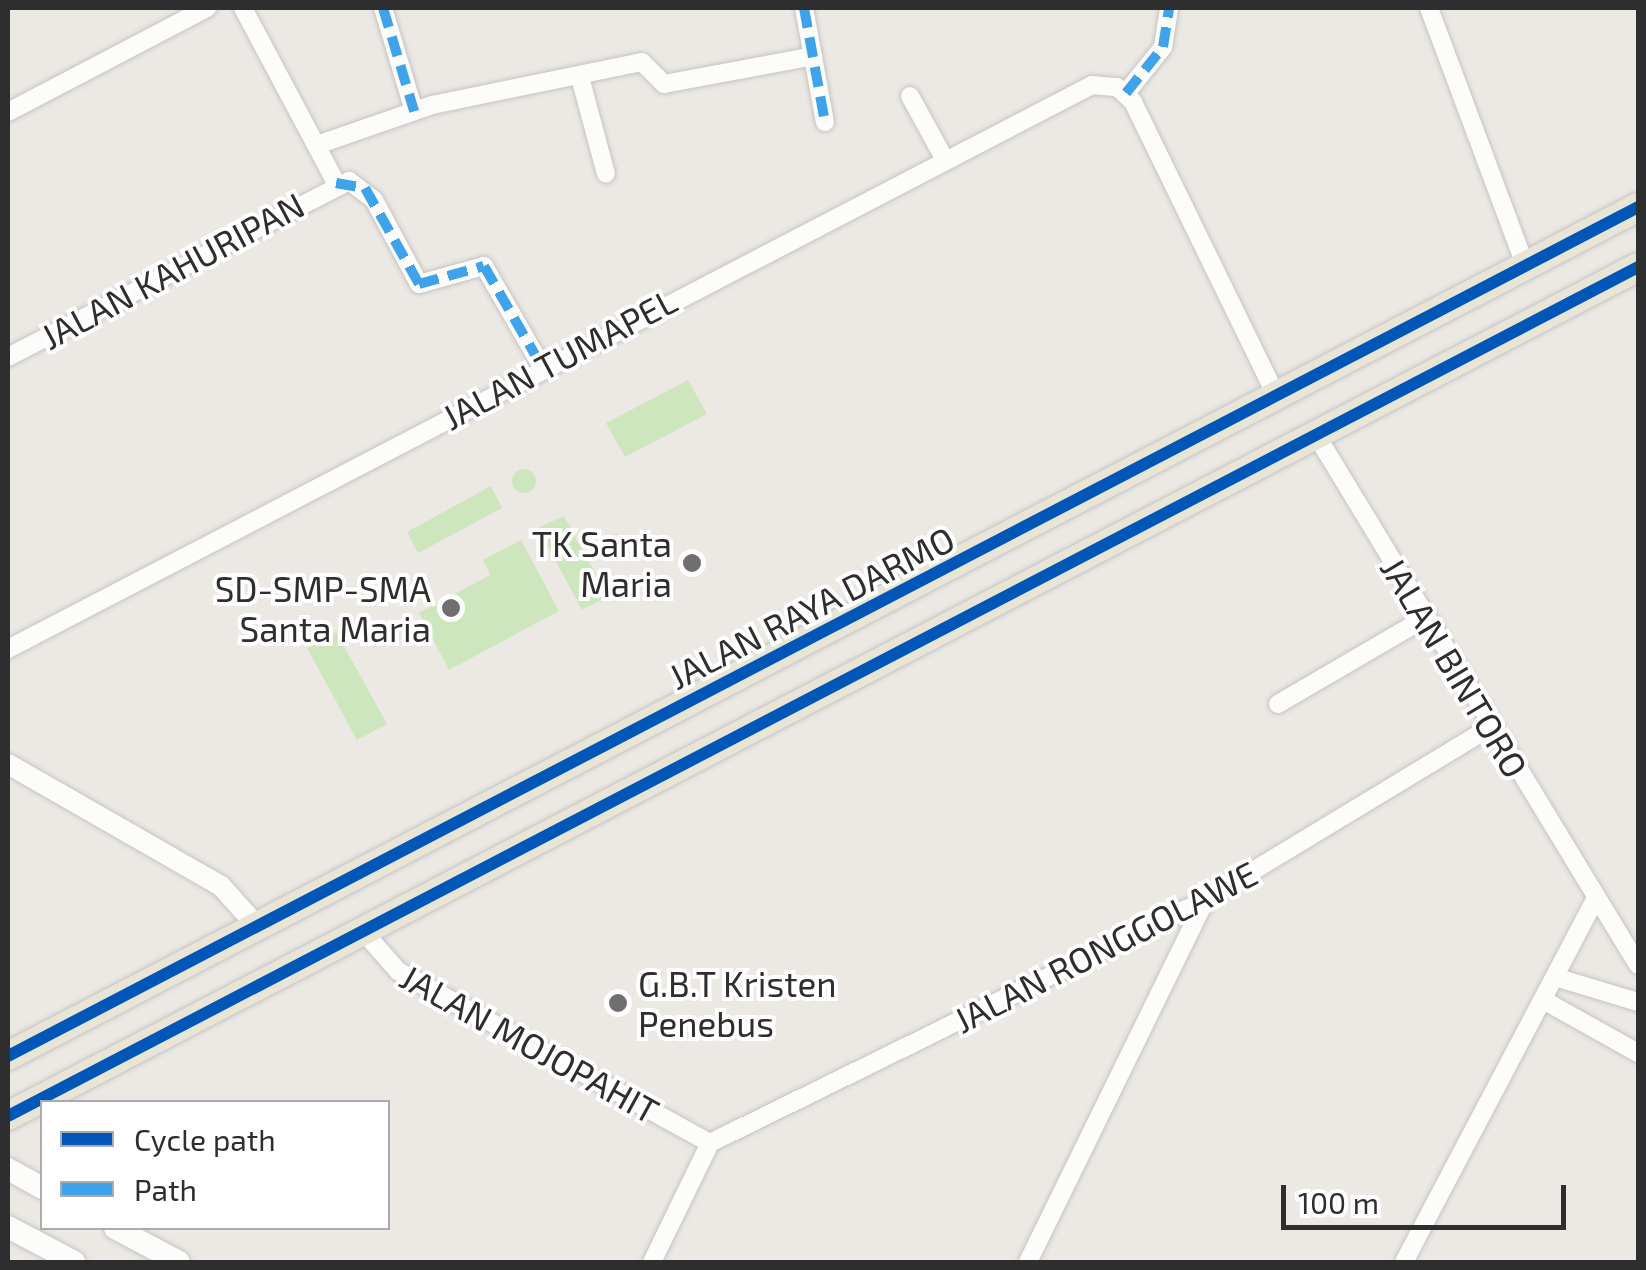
<!DOCTYPE html>
<html>
<head>
<meta charset="utf-8">
<style>
	body { margin:0 }
	#map { position:relative; width:1646px; height:1270px; overflow:hidden; background:#ece8e4; font-family:"Exo 2",sans-serif }
	div>[style] { position:absolute }
	[style*='--x'] { left:calc(var(--x)*1px); top:calc(var(--y)*1px); width:calc(var(--w)*1px); rotate:calc(var(--a)*1deg) }
	.green>* { inset:0; background:#cee6be }
	.round { border-radius:50% }
	.roads { filter:drop-shadow(0 0 2px #c5c4c5) drop-shadow(0 0 2px #c5c4c5) }
	.minor>* { height:18px; margin:-9px; padding:0 9px; transform-origin:9px; border-radius:9px; background:#fcfcfb }
	.tertiary>* { height:20px; margin:-10px; padding:0 10px; transform-origin:10px; border-radius:10px; background:#fcfcfb }
	.secondary>* { height:22px; margin:-11px; padding:0 11px; transform-origin:11px; border-radius:11px; background:#fcfcfb }
	.primary>* { height:28px; margin:-14px; padding:0 14px; transform-origin:14px; border-radius:14px; background:#e8e4d6 }
	.quiet>* { height:10px; margin-top:-5px; transform-origin:0; background:repeating-linear-gradient(90deg,#3ea3eb 0 20px,transparent 0 30px) }
	.cycleway>* { height:12px; margin:-6px; padding:0 6px; transform-origin:6px; border-radius:6px; background:#0057b8 }
	.dots>* { width:28px; height:28px; translate:-50% -50%; box-sizing:border-box; border:5px solid #fff; border-radius:50% }
	span { translate:-50% -50%; white-space:nowrap; text-align:center; line-height:1.15; -webkit-text-stroke:8px #fff; paint-order:stroke }
	.street-label { font-size:35px; color:#2e2e2e }
	.poi-label { font-size:35px; color:#2e2e2e }
	.right { translate:-100% -50%; text-align:right }
	.left { translate:0 -50%; text-align:left }
	.frame { position:absolute; inset:0; border:10px solid #2e2e2e; pointer-events:none }
	.legend { position:absolute; left:40px; top:1100px; width:350px; height:130px; box-sizing:border-box; background:#fff; border:2px solid #ababab; margin:0; padding:12px 18px; list-style:none; font-size:30px; color:#2e2e2e }
	.legend li { display:flex; align-items:center; gap:20px; height:50px }
	.legend b { width:50px; border:2px solid #ababab }
	.scale { position:absolute; left:1281px; top:1185px; width:285px; height:45px; box-sizing:border-box; border:5px solid #2e2e2e; border-top:0; padding-left:12px; font-size:30px; line-height:35px; white-space:nowrap; color:#2e2e2e; -webkit-text-stroke:8px #fff; paint-order:stroke }
</style>
</head>
<body>
<div id="map">
	<div class="green">
		<i style="clip-path:polygon(688px 380px,707px 414px,625px 457px,606px 423px)"></i>
		<i class="round" style="left:512px;top:469px;width:24px;height:24px"></i>
		<i style="clip-path:polygon(491px 486px,502px 508px,418px 553px,407px 532px)"></i>
		<i style="clip-path:polygon(564px 516px,608px 596px,582px 610px,538px 528px)"></i>
		<i style="clip-path:polygon(521px 540px,559px 611px,449px 670px,419px 613px,490px 575px,483px 560px)"></i>
		<i style="clip-path:polygon(336px 632px,387px 724px,357px 740px,307px 648px)"></i>
	</div>
	<div class="roads">
		<div class="minor">
			<i style="--x:243;--y:8;--w:198;--a:62"></i>
			<i style="--x:383;--y:8;--w:108;--a:73.2"></i>
			<i style="--x:804;--y:8;--w:116;--a:79.6"></i>
			<i style="--x:1429;--y:8;--w:274;--a:69.5"></i>
			<i style="--x:580;--y:77;--w:100;--a:75"></i>
			<i style="--x:1126;--y:93;--w:59;--a:-51.2"></i>
			<i style="--x:1163;--y:47;--w:39;--a:-81"></i>
			<i style="--x:910;--y:96;--w:73;--a:61.3"></i>
			<i style="--x:8;--y:112;--w:225;--a:-27.6"></i>
			<i style="--x:317;--y:145;--w:122;--a:-19.2"></i>
			<i style="--x:432;--y:105;--w:214;--a:-11.6"></i>
			<i style="--x:642;--y:62;--w:31;--a:45"></i>
			<i style="--x:664;--y:84;--w:152;--a:-10.6"></i>
			<i style="--x:8;--y:357;--w:384;--a:-27.3"></i>
			<i style="--x:349;--y:181;--w:31;--a:37"></i>
			<i style="--x:374;--y:200;--w:95;--a:61.8"></i>
			<i style="--x:419;--y:284;--w:67;--a:-15.5"></i>
			<i style="--x:484;--y:266;--w:116;--a:60.1"></i>
			<i style="--x:1315;--y:433;--w:622;--a:58.74"></i>
			<i style="--x:8;--y:649;--w:1222;--a:-27.49"></i>
			<i style="--x:1092;--y:85;--w:25;--a:5"></i>
			<i style="--x:1117;--y:87;--w:22;--a:43"></i>
			<i style="--x:1133;--y:102;--w:331;--a:64"></i>
			<i style="--x:1278;--y:704;--w:170;--a:-30.3"></i>
			<i style="--x:362;--y:930;--w:55;--a:48.7"></i>
			<i style="--x:398;--y:971;--w:356;--a:28.9"></i>
			<i style="--x:1555;--y:977;--w:87;--a:16.8"></i>
			<i style="--x:1545;--y:1001;--w:107;--a:29.2"></i>
			<i style="--x:710;--y:1143;--w:551;--a:-26.15"></i>
			<i style="--x:1205;--y:900;--w:332;--a:-31.2"></i>
			<i style="--x:652;--y:1262;--w:132;--a:-64"></i>
			<i style="--x:1028;--y:1262;--w:403;--a:-63.9"></i>
			<i style="--x:1404;--y:1262;--w:408;--a:-62.2"></i>
		</div>
		<div class="tertiary">
			<i style="--x:8;--y:764;--w:245;--a:29.8"></i>
			<i style="--x:221;--y:886;--w:52;--a:48.1"></i>
		</div>
		<div class="secondary">
			<i style="--x:8;--y:1169;--w:39;--a:29"></i>
			<i style="--x:8;--y:1227;--w:75;--a:27.9"></i>
			<i style="--x:115;--y:1228;--w:72;--a:28"></i>
		</div>
		<div class="primary">
			<i style="--x:8;--y:1056;--w:1838;--a:-27.51"></i>
			<i style="--x:8;--y:1116;--w:1838;--a:-27.51"></i>
		</div>
	</div>
	<div class="quiet">
		<i style="--x:383;--y:8;--w:108;--a:73.2"></i>
		<i style="--x:804;--y:8;--w:116;--a:79.6"></i>
		<i style="--x:1126;--y:93;--w:59;--a:-51.2"></i>
		<i style="--x:1163;--y:47;--w:39;--a:-81"></i>
		<i style="--x:336;--y:183;--w:29;--a:10"></i>
		<i style="--x:365;--y:188;--w:110;--a:60.6"></i>
		<i style="--x:419;--y:284;--w:67;--a:-15.5"></i>
		<i style="--x:484;--y:266;--w:116;--a:60.1"></i>
	</div>
	<div class="cycleway">
		<i style="--x:8;--y:1056;--w:1838;--a:-27.51"></i>
		<i style="--x:8;--y:1116;--w:1838;--a:-27.51"></i>
	</div>
	<div class="dots">
		<i style="left:692px;top:563px;background:#706f6e"></i>
		<i style="left:451px;top:608px;background:#706f6e"></i>
		<i style="left:618px;top:1003px;background:#706f6e"></i>
	</div>
	<div class="street-label">
		<span style="left:172px;top:270px;rotate:-28deg">JALAN KAHURIPAN</span>
		<span style="left:559px;top:358px;rotate:-28deg">JALAN TUMAPEL</span>
		<span style="left:811px;top:607px;rotate:-27deg">JALAN RAYA DARMO</span>
		<span style="left:1455px;top:667px;rotate:59deg">JALAN BINTORO</span>
		<span style="left:1105px;top:946px;rotate:-27deg">JALAN RONGGOLAWE</span>
		<span style="left:530px;top:1043px;rotate:29deg">JALAN MOJOPAHIT</span>
	</div>
	<div class="poi-label">
		<span class="right" style="left:672px;top:563px">TK Santa<br>Maria</span>
		<span class="right" style="left:431px;top:608px">SD-SMP-SMA<br>Santa Maria</span>
		<span class="left" style="left:638px;top:1003px">G.B.T Kristen<br>Penebus</span>
	</div>
	<div class="frame"></div>
	<ul class="legend">
	<li><b style="height:12px;background:#0057b8"></b>Cycle path</li>
	<li><b style="height:12px;background:#3ea3eb"></b>Path</li>
	</ul>
	<div class="scale">100 m</div>
</div>
</body>
</html>
